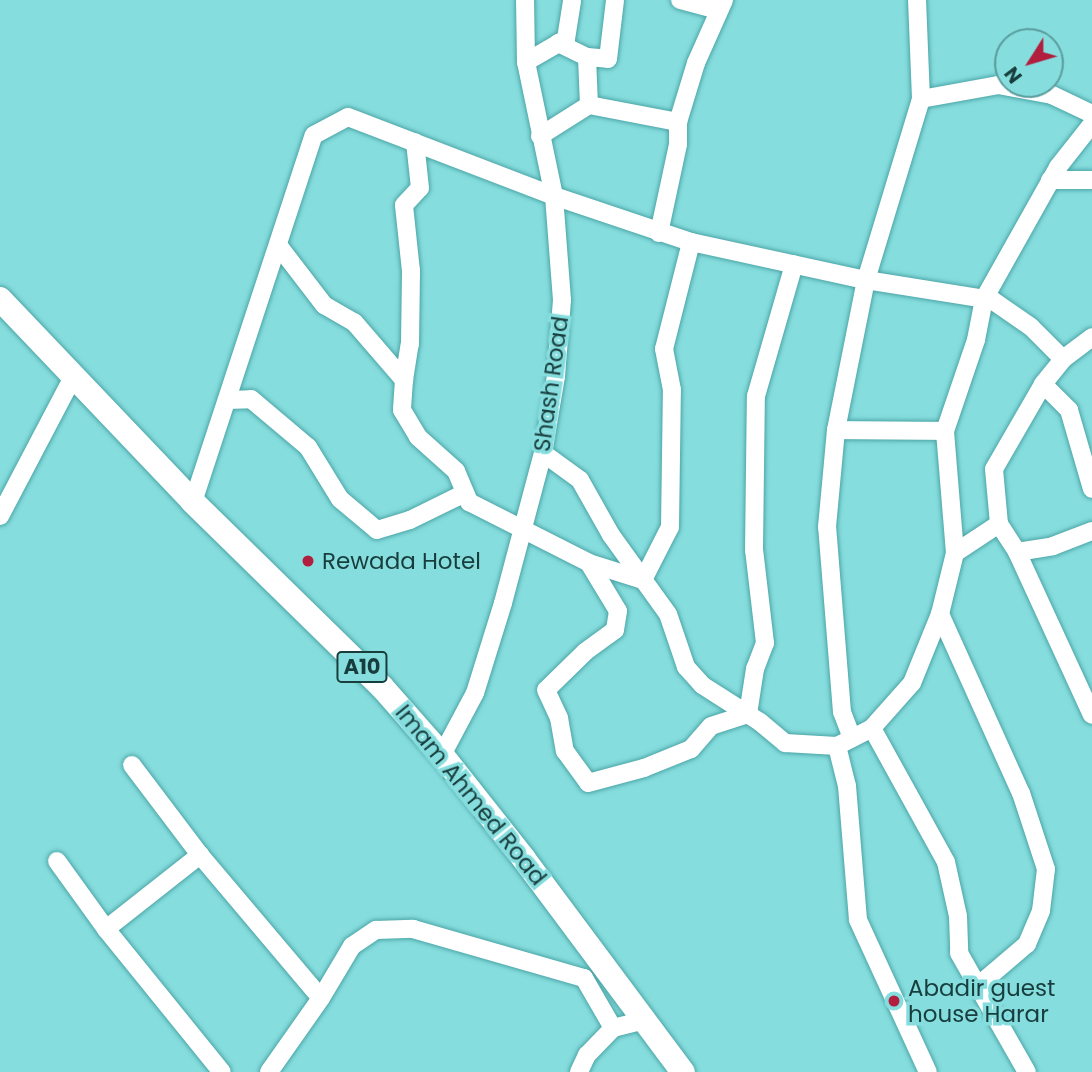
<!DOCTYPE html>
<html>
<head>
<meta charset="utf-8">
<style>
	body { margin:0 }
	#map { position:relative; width:1092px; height:1072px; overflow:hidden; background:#86ddde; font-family:Poppins,sans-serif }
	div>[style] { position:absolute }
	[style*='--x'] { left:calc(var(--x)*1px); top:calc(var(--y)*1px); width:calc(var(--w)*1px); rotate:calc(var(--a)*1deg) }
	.roads { filter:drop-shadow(0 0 2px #4ca5a6) drop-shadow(0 0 2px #4ca5a6) }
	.minor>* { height:18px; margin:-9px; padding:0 9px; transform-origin:9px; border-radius:9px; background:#fff }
	.highway>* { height:24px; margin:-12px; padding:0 12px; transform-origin:12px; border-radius:12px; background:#fff }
	.dots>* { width:19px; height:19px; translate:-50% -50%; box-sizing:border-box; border:4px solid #86ddde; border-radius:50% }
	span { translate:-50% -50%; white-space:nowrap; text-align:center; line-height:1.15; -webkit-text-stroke:7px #86ddde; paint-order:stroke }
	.shield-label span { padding:2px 5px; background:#86ddde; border:2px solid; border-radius:5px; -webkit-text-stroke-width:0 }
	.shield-label { font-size:21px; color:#183d3d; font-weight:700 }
	.street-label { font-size:23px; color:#183d3d }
	.poi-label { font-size:23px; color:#183d3d }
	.left { translate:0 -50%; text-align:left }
	.north { position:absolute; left:994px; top:28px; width:70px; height:70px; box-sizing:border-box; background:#86ddde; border:2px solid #5a9d9e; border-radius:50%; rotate:233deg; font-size:19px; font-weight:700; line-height:28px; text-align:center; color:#183d3d }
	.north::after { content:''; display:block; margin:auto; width:24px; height:32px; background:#b21f3e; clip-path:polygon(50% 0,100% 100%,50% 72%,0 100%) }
</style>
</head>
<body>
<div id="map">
	<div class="roads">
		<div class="minor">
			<i style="--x:680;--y:0;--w:39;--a:15"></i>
			<i style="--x:558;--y:43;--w:32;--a:26"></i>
			<i style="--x:587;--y:57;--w:21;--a:5"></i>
			<i style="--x:608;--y:59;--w:59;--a:-83.2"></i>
			<i style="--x:526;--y:62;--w:46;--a:-29.9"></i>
			<i style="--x:566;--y:39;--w:39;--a:-81"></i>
			<i style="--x:921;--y:99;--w:78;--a:-10.3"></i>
			<i style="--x:998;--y:85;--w:55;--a:10.5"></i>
			<i style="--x:1052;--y:95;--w:44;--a:25.4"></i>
			<i style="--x:589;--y:105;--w:91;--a:10.8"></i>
			<i style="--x:540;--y:136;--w:58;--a:-32.3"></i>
			<i style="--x:589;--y:105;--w:48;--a:-92.4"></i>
			<i style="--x:1050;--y:180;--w:42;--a:0"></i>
			<i style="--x:659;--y:233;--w:91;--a:-77.9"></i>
			<i style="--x:678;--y:144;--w:22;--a:-90"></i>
			<i style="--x:678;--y:122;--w:62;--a:-73"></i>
			<i style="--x:696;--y:63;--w:69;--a:-66"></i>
			<i style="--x:278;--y:245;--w:76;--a:52.5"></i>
			<i style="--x:324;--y:305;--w:34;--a:30"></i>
			<i style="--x:354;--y:322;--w:77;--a:49.2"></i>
			<i style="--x:404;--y:380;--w:30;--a:94"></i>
			<i style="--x:402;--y:410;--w:31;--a:59"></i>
			<i style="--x:418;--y:437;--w:51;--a:41.8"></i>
			<i style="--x:456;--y:471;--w:34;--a:67"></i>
			<i style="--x:469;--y:502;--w:135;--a:26.9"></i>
			<i style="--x:589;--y:563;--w:56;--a:58.9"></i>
			<i style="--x:618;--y:611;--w:19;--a:99"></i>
			<i style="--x:615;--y:630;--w:37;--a:144"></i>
			<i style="--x:585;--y:652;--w:54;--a:135.7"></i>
			<i style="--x:546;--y:690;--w:31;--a:65"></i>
			<i style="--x:559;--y:718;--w:34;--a:80"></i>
			<i style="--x:565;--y:751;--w:39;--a:54"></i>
			<i style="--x:588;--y:783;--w:58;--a:-15"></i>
			<i style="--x:644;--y:768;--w:51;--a:-22"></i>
			<i style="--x:691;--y:749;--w:30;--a:-49"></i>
			<i style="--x:711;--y:726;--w:39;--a:-18"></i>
			<i style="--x:748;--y:714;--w:46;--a:-81.2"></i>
			<i style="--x:755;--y:669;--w:28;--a:-69"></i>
			<i style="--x:765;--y:643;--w:94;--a:-96.7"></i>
			<i style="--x:754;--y:550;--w:154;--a:-89.3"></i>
			<i style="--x:756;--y:396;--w:137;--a:-73.9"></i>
			<i style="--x:404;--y:380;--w:36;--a:-81"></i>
			<i style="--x:410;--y:344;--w:73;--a:-89.2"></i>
			<i style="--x:411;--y:271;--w:66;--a:-96.1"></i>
			<i style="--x:404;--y:205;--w:23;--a:-47"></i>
			<i style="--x:420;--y:188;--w:46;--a:-96.2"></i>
			<i style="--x:1043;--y:384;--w:37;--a:45"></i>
			<i style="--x:1069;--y:410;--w:82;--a:73.8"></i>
			<i style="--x:227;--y:400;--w:24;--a:-2"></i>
			<i style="--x:251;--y:399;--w:75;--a:40.1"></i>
			<i style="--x:308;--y:447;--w:61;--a:58.4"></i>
			<i style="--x:340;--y:499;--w:48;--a:40"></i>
			<i style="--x:377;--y:530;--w:34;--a:-17"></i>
			<i style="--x:410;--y:520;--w:61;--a:-26.1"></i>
			<i style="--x:836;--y:430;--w:109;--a:0.5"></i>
			<i style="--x:543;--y:453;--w:46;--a:36.1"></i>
			<i style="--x:580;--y:480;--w:63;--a:60.6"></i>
			<i style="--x:611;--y:535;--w:97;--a:54.2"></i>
			<i style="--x:668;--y:614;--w:56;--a:71.2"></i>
			<i style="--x:686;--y:667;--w:24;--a:48"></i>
			<i style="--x:702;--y:685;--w:69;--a:32.5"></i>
			<i style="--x:760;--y:722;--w:33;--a:40"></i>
			<i style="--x:785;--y:743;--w:52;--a:3.3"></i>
			<i style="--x:837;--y:746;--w:39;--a:-27"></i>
			<i style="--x:872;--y:728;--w:60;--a:-48.4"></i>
			<i style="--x:912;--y:683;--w:74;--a:-67.9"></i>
			<i style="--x:940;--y:614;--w:63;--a:-76.2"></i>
			<i style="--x:955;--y:553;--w:53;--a:-33.4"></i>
			<i style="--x:999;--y:524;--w:55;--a:-95.2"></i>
			<i style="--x:994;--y:469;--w:98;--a:-60"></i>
			<i style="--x:1043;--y:384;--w:32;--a:-51"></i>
			<i style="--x:1063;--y:359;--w:36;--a:-37"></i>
			<i style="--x:193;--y:502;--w:386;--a:-71.8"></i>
			<i style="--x:314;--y:135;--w:38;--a:-28"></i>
			<i style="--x:348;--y:117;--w:221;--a:21"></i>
			<i style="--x:554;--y:196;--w:145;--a:18.6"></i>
			<i style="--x:691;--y:242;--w:179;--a:12.3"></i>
			<i style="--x:866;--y:280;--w:128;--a:9"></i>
			<i style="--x:992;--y:300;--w:47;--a:34.7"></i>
			<i style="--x:1031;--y:327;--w:45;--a:45"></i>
			<i style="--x:0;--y:516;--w:157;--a:-62.3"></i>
			<i style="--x:999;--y:524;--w:33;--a:57"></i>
			<i style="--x:1017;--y:552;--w:179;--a:65.3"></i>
			<i style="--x:1017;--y:552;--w:36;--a:-9"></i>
			<i style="--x:1053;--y:546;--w:42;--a:-21"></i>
			<i style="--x:955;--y:553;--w:122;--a:-94.7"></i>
			<i style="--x:945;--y:431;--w:96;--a:-71.2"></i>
			<i style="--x:976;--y:340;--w:42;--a:-79"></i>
			<i style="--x:984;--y:299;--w:151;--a:-60.7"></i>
			<i style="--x:1058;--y:167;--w:55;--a:-51.7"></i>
			<i style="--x:589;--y:563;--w:57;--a:17.5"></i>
			<i style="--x:643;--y:580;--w:59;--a:-63"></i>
			<i style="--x:670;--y:527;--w:137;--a:-89.2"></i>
			<i style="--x:672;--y:390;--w:42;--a:-101"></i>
			<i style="--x:664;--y:349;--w:110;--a:-75.8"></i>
			<i style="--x:940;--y:614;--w:196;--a:65.7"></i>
			<i style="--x:1021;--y:793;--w:80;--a:71.8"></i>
			<i style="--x:1046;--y:869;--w:42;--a:96.8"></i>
			<i style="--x:1041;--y:911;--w:36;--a:113"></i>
			<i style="--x:1027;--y:944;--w:63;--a:139.5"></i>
			<i style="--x:872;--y:728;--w:153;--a:61.1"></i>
			<i style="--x:946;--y:862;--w:55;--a:77.5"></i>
			<i style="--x:958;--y:916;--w:37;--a:88"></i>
			<i style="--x:959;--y:953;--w:137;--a:60.3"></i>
			<i style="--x:852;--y:738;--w:28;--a:-111"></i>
			<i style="--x:842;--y:712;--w:186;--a:-94.6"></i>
			<i style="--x:827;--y:527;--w:97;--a:-84.7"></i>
			<i style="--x:836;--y:430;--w:153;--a:-78.7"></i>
			<i style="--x:866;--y:280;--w:189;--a:-73.1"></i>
			<i style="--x:921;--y:99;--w:99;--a:-92.3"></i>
			<i style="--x:837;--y:746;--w:41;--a:76"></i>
			<i style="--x:847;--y:786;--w:134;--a:85.3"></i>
			<i style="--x:858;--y:920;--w:167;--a:65.3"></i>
			<i style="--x:442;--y:755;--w:70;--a:-62"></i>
			<i style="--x:475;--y:693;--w:94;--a:-72.7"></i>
			<i style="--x:503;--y:603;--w:155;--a:-75.1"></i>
			<i style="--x:543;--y:453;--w:78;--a:-80.4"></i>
			<i style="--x:556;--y:376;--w:76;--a:-85.5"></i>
			<i style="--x:562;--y:300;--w:104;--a:-94.4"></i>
			<i style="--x:554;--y:196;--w:137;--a:-101.8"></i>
			<i style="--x:526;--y:62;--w:62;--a:-90.9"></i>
			<i style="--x:132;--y:765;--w:113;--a:52.9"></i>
			<i style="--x:200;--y:855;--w:187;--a:49.8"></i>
			<i style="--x:57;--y:861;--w:84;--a:54.2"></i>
			<i style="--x:106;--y:929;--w:184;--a:51"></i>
			<i style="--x:106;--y:929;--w:120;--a:-38.2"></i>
			<i style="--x:269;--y:1072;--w:90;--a:-54.9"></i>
			<i style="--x:321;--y:998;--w:61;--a:-59.2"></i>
			<i style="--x:352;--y:946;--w:29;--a:-34"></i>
			<i style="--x:376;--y:930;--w:37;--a:-2"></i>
			<i style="--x:413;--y:929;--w:178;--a:16"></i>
			<i style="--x:584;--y:978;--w:58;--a:59.9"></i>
			<i style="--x:613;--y:1028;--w:33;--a:-14"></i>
			<i style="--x:579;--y:1072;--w:19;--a:-65"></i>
			<i style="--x:587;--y:1055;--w:37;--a:-46"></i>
		</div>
		<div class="highway">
			<i style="--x:0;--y:299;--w:280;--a:46.4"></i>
			<i style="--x:193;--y:502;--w:264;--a:44.4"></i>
			<i style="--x:382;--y:687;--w:91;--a:48.6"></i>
			<i style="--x:442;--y:755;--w:132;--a:51.7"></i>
			<i style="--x:524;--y:859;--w:266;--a:53.3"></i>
		</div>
	</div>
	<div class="dots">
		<i style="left:308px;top:561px;background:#b21f3e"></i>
		<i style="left:894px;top:1001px;background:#b21f3e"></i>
	</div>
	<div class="shield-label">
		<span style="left:362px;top:667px">A10</span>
	</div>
	<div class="street-label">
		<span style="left:551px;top:384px;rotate:-82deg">Shash Road</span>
		<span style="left:471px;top:795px;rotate:51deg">Imam Ahmed Road</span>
	</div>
	<div class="poi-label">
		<span class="left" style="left:322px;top:561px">Rewada Hotel</span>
		<span class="left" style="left:908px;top:1001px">Abadir guest<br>house Harar</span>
	</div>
	<div class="north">N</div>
</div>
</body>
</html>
